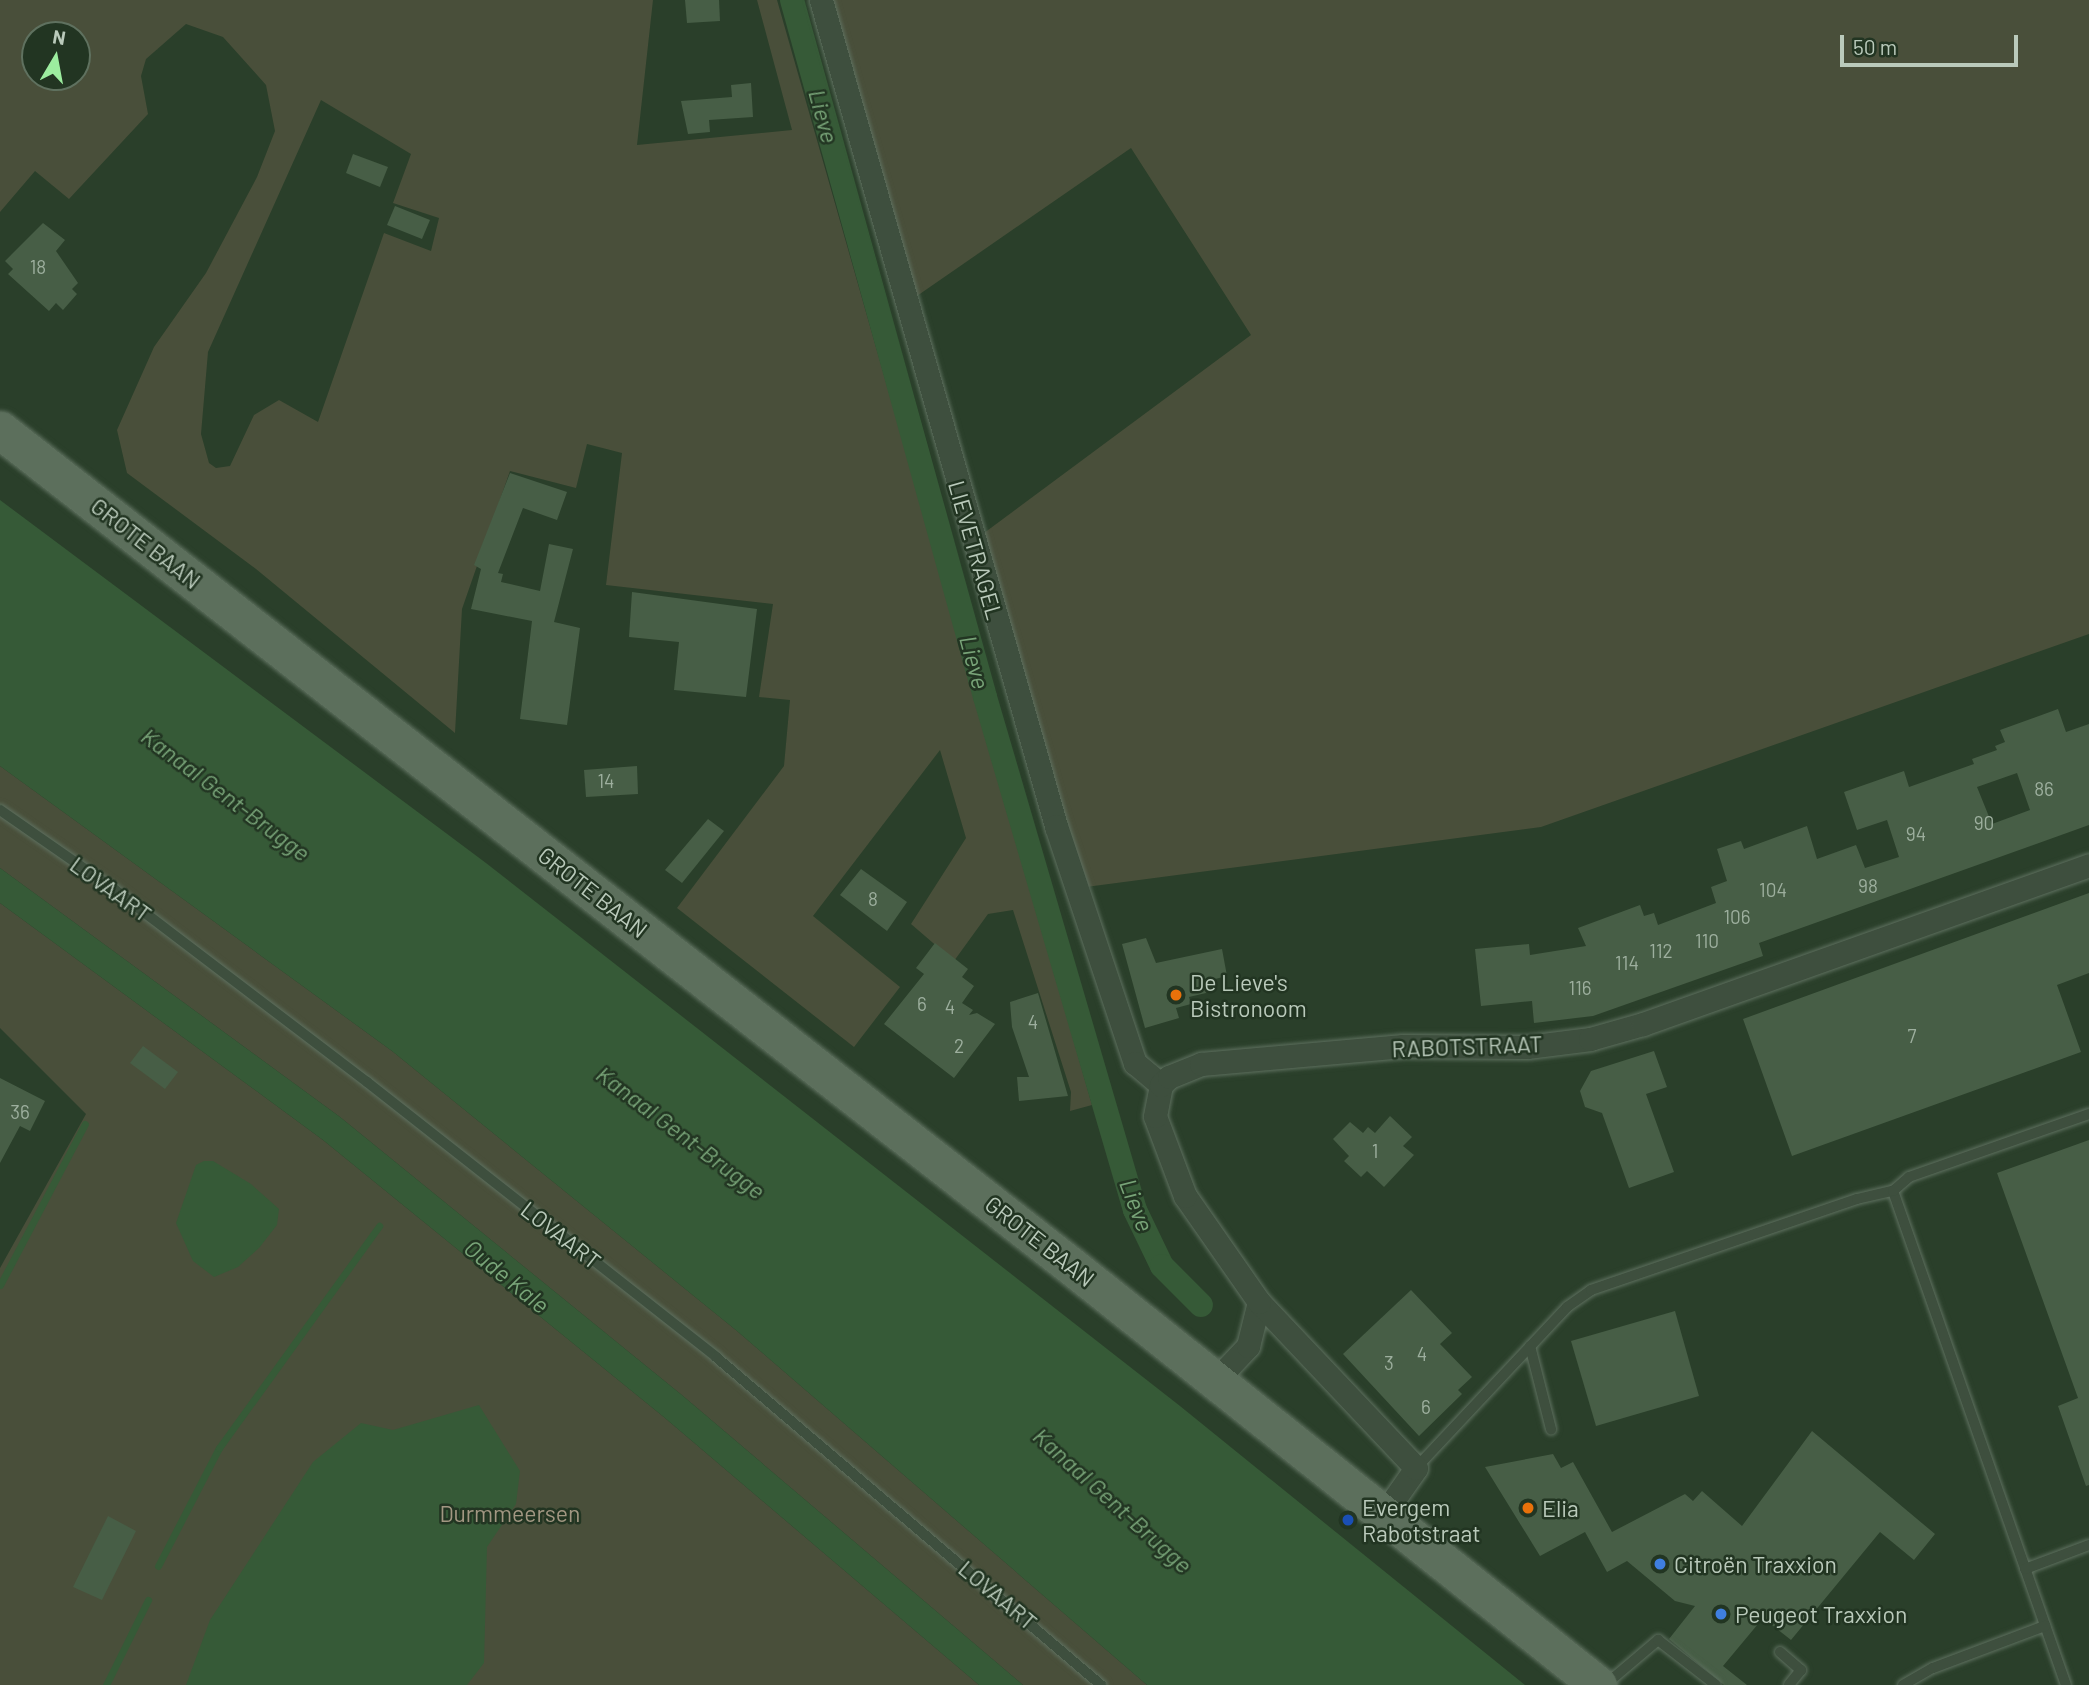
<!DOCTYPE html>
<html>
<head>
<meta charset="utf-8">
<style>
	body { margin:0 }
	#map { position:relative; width:2089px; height:1685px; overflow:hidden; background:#2a3f2a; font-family:Barlow,sans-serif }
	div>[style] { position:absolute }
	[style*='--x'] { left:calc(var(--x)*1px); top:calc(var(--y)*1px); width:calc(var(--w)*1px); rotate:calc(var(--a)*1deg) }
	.green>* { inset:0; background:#494f3a }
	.water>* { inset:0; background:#365a37 }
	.stream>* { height:7px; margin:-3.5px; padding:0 3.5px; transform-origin:3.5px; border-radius:3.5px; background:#365a37 }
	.canal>* { height:24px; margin:-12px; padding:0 12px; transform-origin:12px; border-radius:12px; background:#365a37 }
	.building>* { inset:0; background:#475e46 }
	.roads { filter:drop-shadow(0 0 2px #5e705f) drop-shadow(0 0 2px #5e705f) }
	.lane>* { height:10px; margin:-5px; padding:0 5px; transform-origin:5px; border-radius:5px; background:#3e4f3e }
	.street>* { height:23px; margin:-11.5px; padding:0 11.5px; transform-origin:11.5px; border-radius:11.5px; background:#3e4f3e }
	.primary>* { height:37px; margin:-18.5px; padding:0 18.5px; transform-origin:18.5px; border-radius:18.5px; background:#5c6f5c }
	.dots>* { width:19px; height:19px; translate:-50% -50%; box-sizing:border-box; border:4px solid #223522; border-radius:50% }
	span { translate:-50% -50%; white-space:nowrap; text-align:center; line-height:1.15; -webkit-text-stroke:5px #223522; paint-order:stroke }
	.number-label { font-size:19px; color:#9daf9e }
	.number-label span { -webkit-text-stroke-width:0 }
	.street-label { font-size:23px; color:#bacabb }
	.poi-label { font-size:23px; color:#bacabb }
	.left { translate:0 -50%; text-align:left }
	.park-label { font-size:23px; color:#a29782 }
	.water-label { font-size:24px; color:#78a478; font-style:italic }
	.north { position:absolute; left:21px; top:21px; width:70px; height:70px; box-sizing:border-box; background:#223522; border:2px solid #5f715f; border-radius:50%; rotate:10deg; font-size:19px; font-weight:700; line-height:28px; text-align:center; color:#bacabb }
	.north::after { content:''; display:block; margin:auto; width:24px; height:32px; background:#9ced9f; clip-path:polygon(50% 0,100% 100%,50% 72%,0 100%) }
	.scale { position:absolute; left:1840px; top:35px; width:178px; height:32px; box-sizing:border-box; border:4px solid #bacabb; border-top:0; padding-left:9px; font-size:21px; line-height:24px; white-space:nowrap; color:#bacabb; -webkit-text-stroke:5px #223522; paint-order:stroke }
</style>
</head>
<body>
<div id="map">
	<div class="green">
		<i style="clip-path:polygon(evenodd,0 0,653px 0,637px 145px,792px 130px,757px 0,777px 0,1092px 1105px,1070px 1111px,1071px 1092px,1013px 910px,988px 914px,954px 961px,911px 924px,966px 838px,940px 750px,813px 916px,900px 987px,854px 1047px,677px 908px,784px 766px,790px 700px,759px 697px,773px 604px,606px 585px,622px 453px,587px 444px,576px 488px,510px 471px,462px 609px,455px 733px,256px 569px,127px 473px,117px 430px,154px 347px,206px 273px,257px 177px,275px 131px,266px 85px,223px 37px,186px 24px,146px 59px,141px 76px,148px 114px,69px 199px,35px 171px,0 212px,0 0,35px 35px,77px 35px,77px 77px,35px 77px,35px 35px,0 0,321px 100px,411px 154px,393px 203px,439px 218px,431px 251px,384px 233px,318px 422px,279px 400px,254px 415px,230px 466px,216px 468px,209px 463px,201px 434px,208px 352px,321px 100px)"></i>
		<i style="clip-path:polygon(827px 0,2089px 0,2089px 634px,1541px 827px,1086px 887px,980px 536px,1251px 335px,1131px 148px,914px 298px)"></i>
		<i style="clip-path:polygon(0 766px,392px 1051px,737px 1331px,1147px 1685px,1023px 1685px,683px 1396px,340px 1117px,0 868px)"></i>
		<i style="clip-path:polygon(0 903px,323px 1140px,665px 1418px,979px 1685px,0 1685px,0 1268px,86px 1114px,0 1028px)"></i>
	</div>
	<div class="water">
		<i style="clip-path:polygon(0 500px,486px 863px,1180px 1406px,1525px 1685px,1147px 1685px,737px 1331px,392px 1051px,0 766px)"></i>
		<i style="clip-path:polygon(0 868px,340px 1117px,683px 1396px,1023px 1685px,979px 1685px,665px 1418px,323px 1140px,0 903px)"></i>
		<i style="clip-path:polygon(204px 1161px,213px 1161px,251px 1184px,279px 1209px,277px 1225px,259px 1248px,238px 1267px,214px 1277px,193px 1261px,176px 1223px,196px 1165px)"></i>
		<i style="clip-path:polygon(479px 1405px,520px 1471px,516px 1504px,487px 1547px,484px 1663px,467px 1685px,186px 1685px,210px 1620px,313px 1462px,361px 1423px,393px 1430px)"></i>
	</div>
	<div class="stream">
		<i style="--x:0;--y:1285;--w:182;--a:-62.2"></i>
		<i style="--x:158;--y:1566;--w:133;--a:-62.7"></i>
		<i style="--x:219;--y:1448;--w:274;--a:-54.2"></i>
		<i style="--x:106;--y:1685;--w:95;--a:-63.7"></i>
	</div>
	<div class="canal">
		<i style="--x:792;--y:0;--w:723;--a:74.52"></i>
		<i style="--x:985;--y:697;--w:534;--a:73.7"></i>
		<i style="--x:1135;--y:1210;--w:62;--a:64.3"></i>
		<i style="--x:1162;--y:1266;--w:55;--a:45"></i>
	</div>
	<div class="building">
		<i style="clip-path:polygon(685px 0,719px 0,720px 21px,687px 23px)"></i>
		<i style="clip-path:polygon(751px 83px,753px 117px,709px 120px,710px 132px,688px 134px,681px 101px,732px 97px,731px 85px)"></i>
		<i style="clip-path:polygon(353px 154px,388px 167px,380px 187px,346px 173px)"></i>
		<i style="clip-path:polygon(395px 206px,430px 220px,422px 239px,387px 225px)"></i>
		<i style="clip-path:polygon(43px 223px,65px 240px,56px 251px,78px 283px,72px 289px,77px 294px,63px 310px,56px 303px,49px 311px,8px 274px,13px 269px,5px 261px)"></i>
		<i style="clip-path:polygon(510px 473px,567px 492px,557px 520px,523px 508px,498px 573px,503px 574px,501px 582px,540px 591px,549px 544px,573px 549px,554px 622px,580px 628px,567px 725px,520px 719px,532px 621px,471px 609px,481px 569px,474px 565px)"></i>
		<i style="clip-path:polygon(632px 592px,757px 609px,746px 697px,674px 690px,679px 642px,629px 637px)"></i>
		<i style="clip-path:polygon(evenodd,2058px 709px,2066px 732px,2089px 724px,2089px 825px,1759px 943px,1763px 956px,1593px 1016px,1534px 1023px,1532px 1001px,1481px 1006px,1475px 949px,1529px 944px,1530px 955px,1586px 946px,1578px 928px,1640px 905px,1644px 916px,1654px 913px,1658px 925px,1716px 903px,1711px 887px,1727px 881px,1717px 849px,1741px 841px,1744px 849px,1807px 826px,1817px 859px,1856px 845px,1865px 868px,1899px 857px,1887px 820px,1857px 830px,1844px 792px,1904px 771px,1909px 787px,1974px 764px,1972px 759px,1997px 750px,1995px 746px,2005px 742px,2000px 730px,2058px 709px,2017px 773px,2030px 810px,1992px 824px,1977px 787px,2017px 773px)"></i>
		<i style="clip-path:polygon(637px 766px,638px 794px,586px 797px,584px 770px)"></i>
		<i style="clip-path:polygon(708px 819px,724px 831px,682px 883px,665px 870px)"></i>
		<i style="clip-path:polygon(861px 869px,907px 902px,887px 931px,840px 895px)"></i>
		<i style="clip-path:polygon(2089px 893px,2089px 973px,2057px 985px,2081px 1052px,1792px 1156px,1743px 1019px)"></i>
		<i style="clip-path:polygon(1146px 938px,1156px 963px,1222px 949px,1227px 976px,1203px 982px,1206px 993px,1189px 997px,1191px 1004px,1176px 1008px,1179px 1018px,1145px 1028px,1122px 944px)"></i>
		<i style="clip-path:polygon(935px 943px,968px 969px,962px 977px,974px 986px,962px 1003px,973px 1010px,969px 1015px,977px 1013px,995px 1024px,954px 1078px,884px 1024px,924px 974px,916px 968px)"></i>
		<i style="clip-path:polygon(1038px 993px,1068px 1096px,1019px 1101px,1017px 1077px,1029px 1077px,1012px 1027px,1010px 1002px)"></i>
		<i style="clip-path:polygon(143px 1046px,178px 1072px,165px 1089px,130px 1063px)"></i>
		<i style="clip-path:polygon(1654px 1051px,1667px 1087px,1646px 1094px,1674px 1172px,1629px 1188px,1602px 1113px,1585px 1107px,1580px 1091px,1591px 1071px)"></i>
		<i style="clip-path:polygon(0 1078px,45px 1101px,30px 1131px,20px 1126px,0 1163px)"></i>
		<i style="clip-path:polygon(1390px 1116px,1412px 1137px,1403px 1146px,1414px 1155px,1384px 1187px,1367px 1171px,1361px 1177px,1344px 1161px,1349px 1156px,1333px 1139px,1350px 1122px,1363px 1133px,1368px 1127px,1375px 1133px)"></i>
		<i style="clip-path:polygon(2089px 1140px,2089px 1485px,2086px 1486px,2058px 1406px,2078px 1398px,1997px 1173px)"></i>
		<i style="clip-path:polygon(1411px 1290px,1452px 1333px,1440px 1344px,1472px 1377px,1458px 1390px,1462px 1394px,1419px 1436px,1343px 1354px)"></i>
		<i style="clip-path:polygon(1675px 1311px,1699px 1396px,1596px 1426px,1571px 1341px)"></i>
		<i style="clip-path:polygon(1812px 1431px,1935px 1534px,1914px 1560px,1880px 1532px,1791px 1640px,1763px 1618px,1723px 1666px,1747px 1685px,1724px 1685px,1669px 1639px,1695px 1606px,1675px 1601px,1627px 1561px,1607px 1572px,1585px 1532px,1540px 1556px,1485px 1467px,1553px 1454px,1561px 1468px,1573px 1462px,1612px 1532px,1685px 1494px,1693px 1501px,1702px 1491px,1742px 1526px)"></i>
		<i style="clip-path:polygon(108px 1516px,136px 1531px,102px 1600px,73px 1587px)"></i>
	</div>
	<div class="roads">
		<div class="lane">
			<i style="--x:0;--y:810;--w:140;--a:34.8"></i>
			<i style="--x:115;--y:890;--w:317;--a:37.3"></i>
			<i style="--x:367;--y:1082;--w:444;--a:38.2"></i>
			<i style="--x:716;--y:1357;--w:506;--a:40.43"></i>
			<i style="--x:1893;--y:1191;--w:523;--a:70.7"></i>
			<i style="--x:1530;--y:1346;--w:86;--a:75.8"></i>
			<i style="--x:1416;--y:1468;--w:221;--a:-46.8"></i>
			<i style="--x:1567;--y:1307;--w:29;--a:-35"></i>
			<i style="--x:1591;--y:1290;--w:281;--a:-18.9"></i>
			<i style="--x:1857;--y:1199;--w:37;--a:-13"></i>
			<i style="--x:1893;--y:1191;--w:21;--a:-41"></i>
			<i style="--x:1909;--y:1177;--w:191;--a:-19.3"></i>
			<i style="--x:2025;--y:1569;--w:68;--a:-20.6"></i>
			<i style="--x:1780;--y:1652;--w:28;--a:41"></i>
			<i style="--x:1801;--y:1670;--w:19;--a:129"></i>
			<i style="--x:1605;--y:1685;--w:70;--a:-40.3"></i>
			<i style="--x:1658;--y:1640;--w:73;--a:37.8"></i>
			<i style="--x:1903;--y:1685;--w:34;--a:-30"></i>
			<i style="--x:1933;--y:1668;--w:120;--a:-20.6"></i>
		</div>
		<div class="street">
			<i style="--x:821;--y:0;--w:859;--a:74.12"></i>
			<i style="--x:1056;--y:826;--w:250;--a:71.6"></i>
			<i style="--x:1135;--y:1063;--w:34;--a:40"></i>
			<i style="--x:1216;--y:1380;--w:47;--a:-46.7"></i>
			<i style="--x:1248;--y:1346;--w:45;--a:-76"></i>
			<i style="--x:1383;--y:1515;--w:57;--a:-54.9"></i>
			<i style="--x:1416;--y:1468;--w:228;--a:-133.4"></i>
			<i style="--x:1259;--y:1302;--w:129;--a:-124.9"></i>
			<i style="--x:1185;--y:1196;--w:85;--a:-110.6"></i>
			<i style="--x:1155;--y:1116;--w:32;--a:-79"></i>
			<i style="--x:1161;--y:1085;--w:11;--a:-45"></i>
			<i style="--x:1169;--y:1077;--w:35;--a:-22"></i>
			<i style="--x:1201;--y:1064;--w:203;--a:-5.1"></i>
			<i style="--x:1403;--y:1046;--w:124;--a:0.5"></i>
			<i style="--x:1527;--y:1047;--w:64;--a:-7.2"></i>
			<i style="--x:1590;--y:1039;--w:55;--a:-15.8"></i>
			<i style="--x:1643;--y:1024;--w:473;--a:-19.6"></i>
		</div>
		<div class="primary">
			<i style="--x:0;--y:430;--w:1357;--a:37.97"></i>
			<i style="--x:1070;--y:1265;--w:675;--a:38.5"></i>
		</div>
	</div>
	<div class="dots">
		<i style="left:1176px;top:995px;background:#e8710a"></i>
		<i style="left:1528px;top:1508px;background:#e8710a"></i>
		<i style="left:1348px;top:1520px;background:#1a4fb4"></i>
		<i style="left:1660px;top:1564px;background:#3f7fe0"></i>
		<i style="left:1721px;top:1614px;background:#3f7fe0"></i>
	</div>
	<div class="number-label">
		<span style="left:38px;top:267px">18</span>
		<span style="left:606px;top:781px">14</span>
		<span style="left:2044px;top:789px">86</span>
		<span style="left:1984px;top:823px">90</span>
		<span style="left:1916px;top:834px">94</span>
		<span style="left:1868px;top:886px">98</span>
		<span style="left:1773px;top:890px">104</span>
		<span style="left:873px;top:899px">8</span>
		<span style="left:1737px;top:917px">106</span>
		<span style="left:1707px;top:941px">110</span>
		<span style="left:1661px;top:951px">112</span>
		<span style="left:1627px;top:963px">114</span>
		<span style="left:1580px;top:988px">116</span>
		<span style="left:922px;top:1004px">6</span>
		<span style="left:950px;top:1007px">4</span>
		<span style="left:1033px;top:1022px">4</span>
		<span style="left:1912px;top:1036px">7</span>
		<span style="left:959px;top:1046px">2</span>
		<span style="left:20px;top:1112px">36</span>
		<span style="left:1375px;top:1151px">1</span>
		<span style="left:1422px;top:1354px">4</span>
		<span style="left:1389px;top:1363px">3</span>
		<span style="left:1426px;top:1407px">6</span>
	</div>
	<div class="street-label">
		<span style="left:146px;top:543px;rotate:38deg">GROTE BAAN</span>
		<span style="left:976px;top:550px;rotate:74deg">LIEVETRAGEL</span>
		<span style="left:111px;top:889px;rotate:36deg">LOVAART</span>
		<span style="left:593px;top:892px;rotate:38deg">GROTE BAAN</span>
		<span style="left:1467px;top:1046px;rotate:-2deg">RABOTSTRAAT</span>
		<span style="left:561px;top:1235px;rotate:38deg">LOVAART</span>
		<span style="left:1040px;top:1241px;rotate:38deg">GROTE BAAN</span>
		<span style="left:998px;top:1595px;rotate:40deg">LOVAART</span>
	</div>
	<div class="poi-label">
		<span class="left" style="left:1190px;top:995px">De Lieve's<br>Bistronoom</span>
		<span class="left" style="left:1362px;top:1520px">Evergem<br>Rabotstraat</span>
		<span class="left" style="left:1542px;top:1508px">Elia</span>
		<span class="left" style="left:1674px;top:1564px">Citroën Traxxion</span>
		<span class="left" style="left:1735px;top:1614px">Peugeot Traxxion</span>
	</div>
	<div class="park-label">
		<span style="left:510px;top:1513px">Durmmeersen</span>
	</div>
	<div class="water-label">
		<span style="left:824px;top:116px;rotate:75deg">Lieve</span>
		<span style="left:975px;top:662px;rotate:75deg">Lieve</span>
		<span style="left:226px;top:794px;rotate:37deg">Kanaal Gent-Brugge</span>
		<span style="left:681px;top:1132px;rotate:37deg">Kanaal Gent-Brugge</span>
		<span style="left:1137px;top:1205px;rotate:69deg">Lieve</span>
		<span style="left:507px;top:1276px;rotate:39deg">Oude Kale</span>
		<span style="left:1113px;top:1500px;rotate:42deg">Kanaal Gent-Brugge</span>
	</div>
	<div class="north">N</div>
	<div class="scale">50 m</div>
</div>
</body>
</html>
